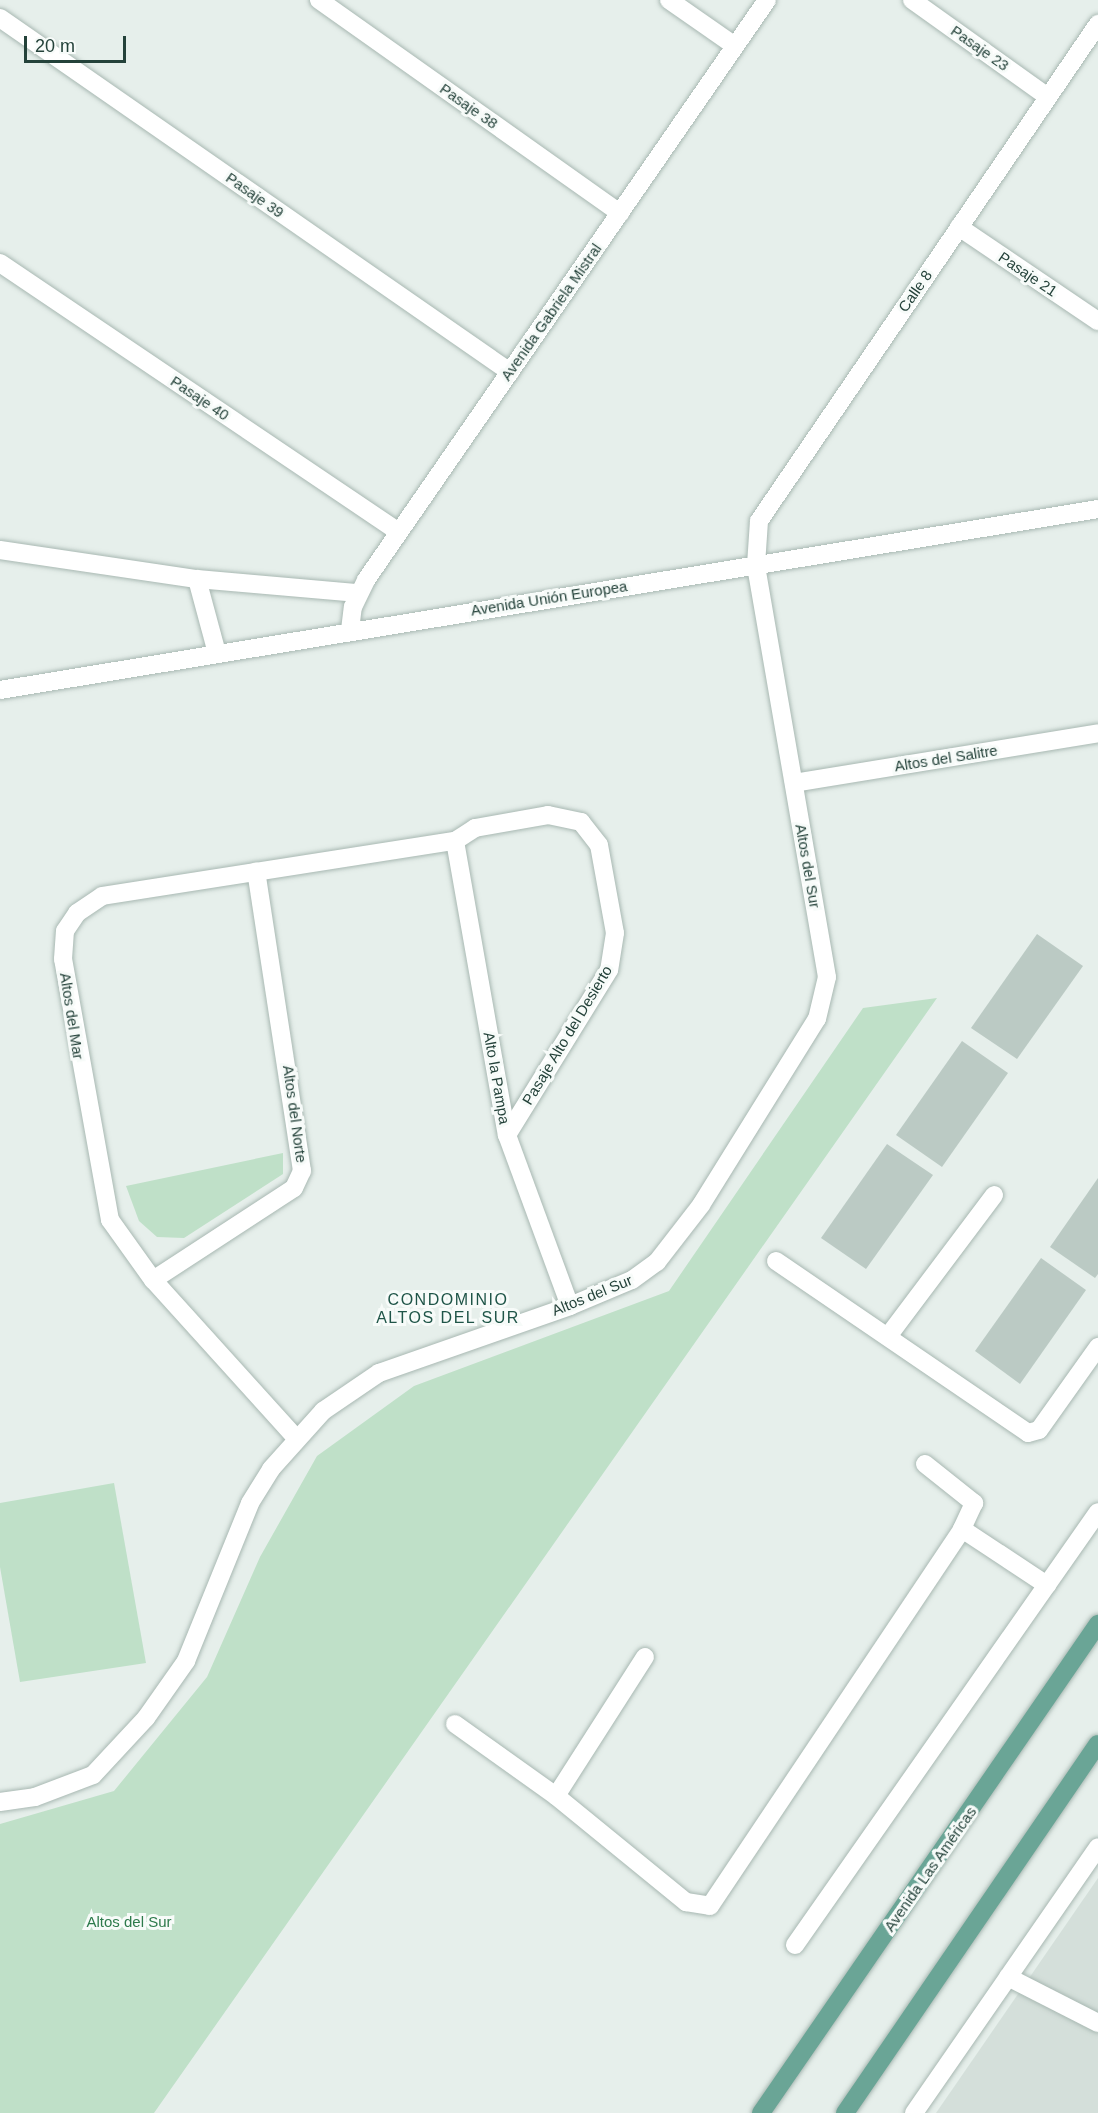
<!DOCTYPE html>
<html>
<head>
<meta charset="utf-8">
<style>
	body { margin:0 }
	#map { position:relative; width:1098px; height:2113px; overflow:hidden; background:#e6efeb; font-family:Helvetica,sans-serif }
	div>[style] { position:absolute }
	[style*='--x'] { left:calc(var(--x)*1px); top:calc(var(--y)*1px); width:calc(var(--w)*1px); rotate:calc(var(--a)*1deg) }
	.built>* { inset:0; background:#d4dfda }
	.green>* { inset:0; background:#bfe0c8 }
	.building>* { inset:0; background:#bbcac4 }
	.roads { filter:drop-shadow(0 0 2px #a8b8b2) drop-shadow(0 0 2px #a8b8b2) }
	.lane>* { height:18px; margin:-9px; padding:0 9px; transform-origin:9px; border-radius:9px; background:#fff }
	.street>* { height:18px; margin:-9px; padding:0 9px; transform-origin:9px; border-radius:9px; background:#fff }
	.primary>* { height:18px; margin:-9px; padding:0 9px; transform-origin:9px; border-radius:9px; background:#6aa596 }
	span { translate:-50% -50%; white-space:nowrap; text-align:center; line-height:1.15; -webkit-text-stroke:6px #f7fbf9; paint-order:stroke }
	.street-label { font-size:15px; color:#24423a }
	.park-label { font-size:15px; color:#2d7a4b }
	.neighbourhood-label { font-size:16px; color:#1f5548; letter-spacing:1.5px }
	.scale { position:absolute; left:24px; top:36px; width:102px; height:27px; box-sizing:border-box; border:3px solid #24423a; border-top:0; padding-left:8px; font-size:18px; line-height:21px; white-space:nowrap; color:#24423a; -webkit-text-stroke:4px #f7fbf9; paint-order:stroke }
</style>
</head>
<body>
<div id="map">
	<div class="built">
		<i style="clip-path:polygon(1098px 1878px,1098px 2113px,936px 2113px)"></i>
	</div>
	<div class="green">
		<i style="clip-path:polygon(937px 998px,154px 2113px,0 2113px,0 1824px,114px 1791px,207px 1677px,260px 1557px,317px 1456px,414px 1386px,669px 1291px,863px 1008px)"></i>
		<i style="clip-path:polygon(283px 1153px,283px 1174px,184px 1238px,157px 1237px,139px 1221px,126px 1186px)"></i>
		<i style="clip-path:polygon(114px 1483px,146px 1663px,20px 1682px,0 1567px,0 1503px)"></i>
	</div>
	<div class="building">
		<i style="clip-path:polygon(1037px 934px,1083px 966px,1017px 1059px,971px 1028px)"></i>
		<i style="clip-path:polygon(962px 1041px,1008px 1073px,942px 1167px,896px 1135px)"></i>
		<i style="clip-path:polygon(887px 1144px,933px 1175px,866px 1269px,821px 1238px)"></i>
		<i style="clip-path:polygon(1098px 1178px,1098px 1274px,1095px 1278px,1050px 1247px)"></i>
		<i style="clip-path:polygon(1041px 1258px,1086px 1290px,1020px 1384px,975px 1351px)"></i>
	</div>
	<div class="roads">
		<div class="lane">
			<i style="--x:1008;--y:1977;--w:101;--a:27.1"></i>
		</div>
		<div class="street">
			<i style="--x:319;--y:0;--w:369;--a:35.3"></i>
			<i style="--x:669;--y:0;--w:80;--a:34.9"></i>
			<i style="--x:912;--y:0;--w:167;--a:35.5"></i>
			<i style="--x:0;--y:18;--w:621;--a:34.77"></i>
			<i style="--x:959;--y:227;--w:168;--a:34.1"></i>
			<i style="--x:0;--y:263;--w:481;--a:34"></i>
			<i style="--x:0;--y:550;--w:199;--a:8.4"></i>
			<i style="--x:197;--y:579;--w:162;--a:5"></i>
			<i style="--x:197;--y:579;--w:77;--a:74.9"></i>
			<i style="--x:350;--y:630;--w:23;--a:-83"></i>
			<i style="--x:353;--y:607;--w:30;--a:-64"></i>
			<i style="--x:366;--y:580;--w:705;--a:-55.34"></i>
			<i style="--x:0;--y:690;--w:1113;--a:-9.36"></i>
			<i style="--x:794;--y:783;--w:308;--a:-9.3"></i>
			<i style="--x:455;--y:841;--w:24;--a:-33"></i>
			<i style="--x:475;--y:828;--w:74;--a:-10.1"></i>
			<i style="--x:548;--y:815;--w:34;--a:12"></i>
			<i style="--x:581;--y:822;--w:29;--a:52"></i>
			<i style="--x:599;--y:845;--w:89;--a:79.7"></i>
			<i style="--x:615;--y:933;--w:37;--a:99"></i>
			<i style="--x:609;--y:970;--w:194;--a:121.7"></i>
			<i style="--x:455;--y:841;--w:299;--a:80"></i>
			<i style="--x:507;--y:1135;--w:182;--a:69.8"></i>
			<i style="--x:776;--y:1261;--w:305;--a:34.3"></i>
			<i style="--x:1028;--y:1433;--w:11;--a:-15"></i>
			<i style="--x:1039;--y:1430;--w:102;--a:-54.6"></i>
			<i style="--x:153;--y:1280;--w:168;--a:-33.1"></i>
			<i style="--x:294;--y:1188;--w:19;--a:-65"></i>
			<i style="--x:302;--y:1171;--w:303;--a:-98.7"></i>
			<i style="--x:889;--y:1335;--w:175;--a:-53.1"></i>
			<i style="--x:296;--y:1438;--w:213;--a:-132.1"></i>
			<i style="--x:153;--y:1280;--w:74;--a:-125.6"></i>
			<i style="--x:110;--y:1220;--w:265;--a:-100.2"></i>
			<i style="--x:63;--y:959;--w:28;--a:-86"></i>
			<i style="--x:65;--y:931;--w:22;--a:-56"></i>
			<i style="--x:77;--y:913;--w:30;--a:-34"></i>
			<i style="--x:102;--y:896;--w:357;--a:-8.9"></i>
			<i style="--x:925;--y:1464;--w:63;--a:38.5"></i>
			<i style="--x:974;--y:1503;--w:29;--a:115"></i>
			<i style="--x:455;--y:1724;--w:124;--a:35.5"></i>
			<i style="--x:556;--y:1796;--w:168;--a:39.2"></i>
			<i style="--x:686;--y:1902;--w:24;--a:9"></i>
			<i style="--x:710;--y:1906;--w:453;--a:-56.2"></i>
			<i style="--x:962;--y:1529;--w:102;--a:33.4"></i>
			<i style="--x:556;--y:1796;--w:165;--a:-57.4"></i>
			<i style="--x:0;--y:1802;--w:35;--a:-8"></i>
			<i style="--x:35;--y:1797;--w:62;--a:-20.8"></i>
			<i style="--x:93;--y:1775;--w:78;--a:-47.1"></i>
			<i style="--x:146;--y:1718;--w:70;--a:-54.9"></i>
			<i style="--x:186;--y:1661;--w:170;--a:-67.9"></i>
			<i style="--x:250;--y:1503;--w:40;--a:-58"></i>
			<i style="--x:271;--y:1469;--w:78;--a:-48.1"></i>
			<i style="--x:323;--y:1411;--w:68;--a:-34.2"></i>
			<i style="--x:379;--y:1373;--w:202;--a:-19.3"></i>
			<i style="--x:570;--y:1306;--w:67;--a:-22.8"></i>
			<i style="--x:632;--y:1280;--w:31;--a:-36"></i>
			<i style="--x:657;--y:1262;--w:72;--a:-52.3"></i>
			<i style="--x:701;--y:1205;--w:219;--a:-58.1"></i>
			<i style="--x:817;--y:1019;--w:43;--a:-76.6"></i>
			<i style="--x:827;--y:977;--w:418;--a:-99.8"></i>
			<i style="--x:756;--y:565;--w:44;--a:-86.1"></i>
			<i style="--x:759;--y:521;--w:602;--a:-55.7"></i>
			<i style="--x:795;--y:1945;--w:528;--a:-55.02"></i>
			<i style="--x:914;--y:2113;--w:323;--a:-55.3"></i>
		</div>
		<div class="primary">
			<i style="--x:761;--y:2113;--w:594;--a:-55.43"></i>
			<i style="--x:845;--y:2113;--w:447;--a:-55.6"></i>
		</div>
	</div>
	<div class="street-label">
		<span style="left:980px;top:48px;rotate:35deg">Pasaje 23</span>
		<span style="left:469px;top:106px;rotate:35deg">Pasaje 38</span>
		<span style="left:255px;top:195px;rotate:35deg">Pasaje 39</span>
		<span style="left:1028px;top:274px;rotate:34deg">Pasaje 21</span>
		<span style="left:915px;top:291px;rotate:-55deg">Calle 8</span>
		<span style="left:551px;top:312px;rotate:-55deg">Avenida Gabriela Mistral</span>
		<span style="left:200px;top:398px;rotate:34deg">Pasaje 40</span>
		<span style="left:549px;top:598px;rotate:-9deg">Avenida Unión Europea</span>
		<span style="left:946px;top:758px;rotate:-9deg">Altos del Salitre</span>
		<span style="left:808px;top:866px;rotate:80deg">Altos del Sur</span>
		<span style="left:72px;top:1016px;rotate:81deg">Altos del Mar</span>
		<span style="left:567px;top:1035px;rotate:-59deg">Pasaje Alto del Desierto</span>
		<span style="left:497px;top:1078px;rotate:80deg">Alto la Pampa</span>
		<span style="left:295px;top:1114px;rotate:82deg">Altos del Norte</span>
		<span style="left:592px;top:1295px;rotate:-22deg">Altos del Sur</span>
		<span style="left:930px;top:1869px;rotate:-55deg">Avenida Las Américas</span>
	</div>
	<div class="park-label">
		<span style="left:129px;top:1922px">Altos del Sur</span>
	</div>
	<div class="neighbourhood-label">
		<span style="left:448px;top:1309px">CONDOMINIO<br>ALTOS DEL SUR</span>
	</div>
	<div class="scale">20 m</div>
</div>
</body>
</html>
